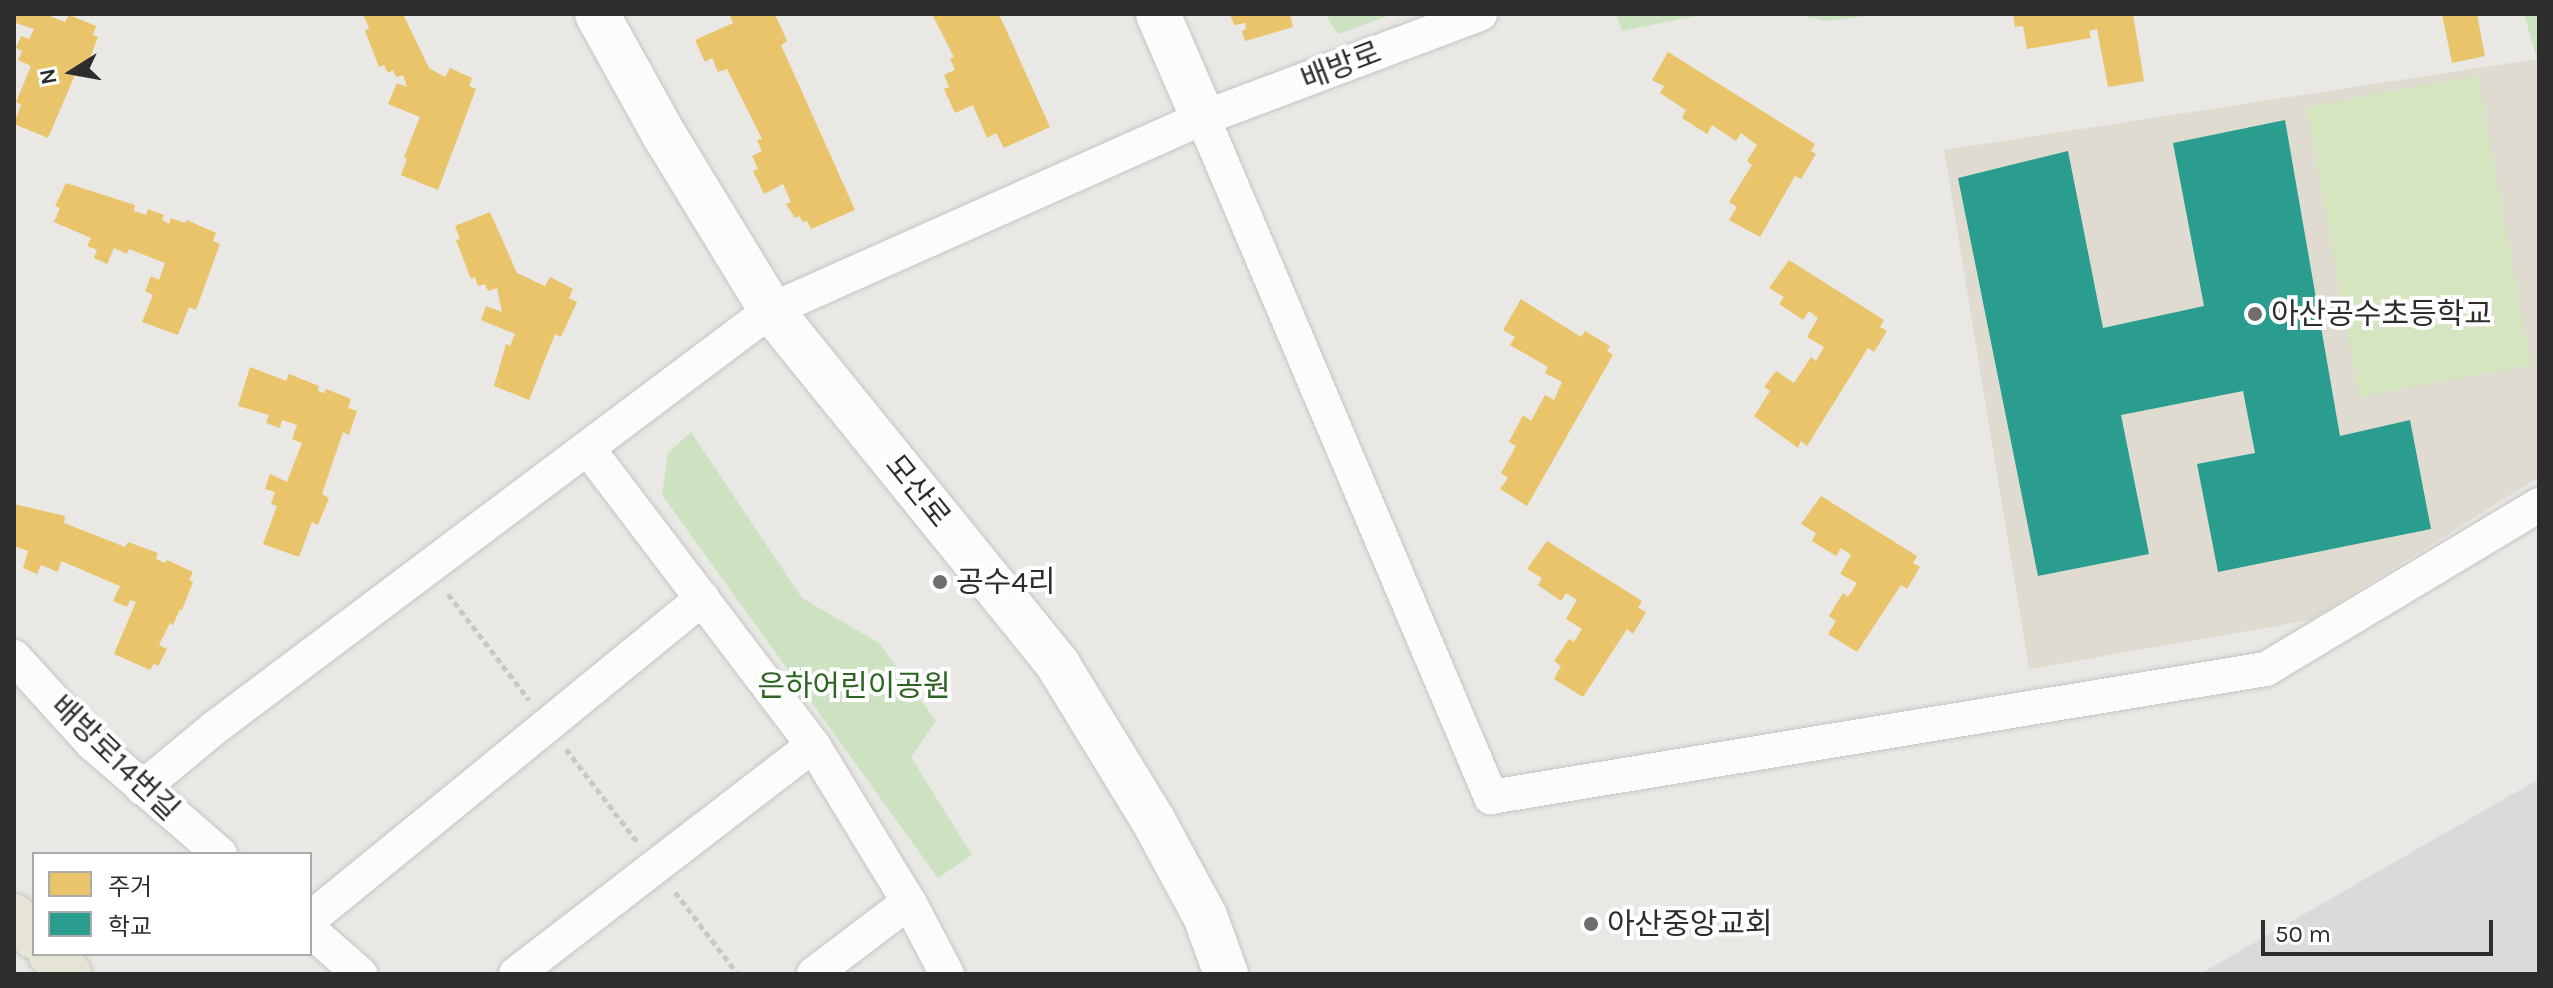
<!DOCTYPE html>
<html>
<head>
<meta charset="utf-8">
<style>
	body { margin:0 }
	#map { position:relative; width:2553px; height:988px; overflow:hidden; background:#eae8e4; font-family:Karla,"Noto Sans KR",sans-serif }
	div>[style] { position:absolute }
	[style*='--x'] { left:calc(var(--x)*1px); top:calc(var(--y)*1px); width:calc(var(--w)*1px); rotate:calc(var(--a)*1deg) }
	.industrial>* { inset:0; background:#dbd9da }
	.education>* { inset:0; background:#e0dbd1 }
	.green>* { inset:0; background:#cce2c1 }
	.pitch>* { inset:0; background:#d5e5bf }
	.homes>* { inset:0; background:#e9c46a }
	.schools>* { inset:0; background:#2a9d8f }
	.path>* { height:5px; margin-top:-2.5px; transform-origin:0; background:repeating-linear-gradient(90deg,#c8c8c8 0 6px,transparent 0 10px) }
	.roads { filter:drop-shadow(0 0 2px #c4c4c4) drop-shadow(0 0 2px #c4c4c4) }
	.minor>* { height:34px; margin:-17px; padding:0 17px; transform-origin:17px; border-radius:17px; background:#fcfcfb }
	.tertiary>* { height:44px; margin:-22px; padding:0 22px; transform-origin:22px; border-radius:22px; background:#fcfcfb }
	.primary>* { height:44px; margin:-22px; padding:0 22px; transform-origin:22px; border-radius:22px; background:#e6e3d7 }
	.dots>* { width:22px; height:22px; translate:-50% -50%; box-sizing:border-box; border:4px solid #fff; border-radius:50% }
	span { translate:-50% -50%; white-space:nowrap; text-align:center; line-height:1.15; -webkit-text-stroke:8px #fff; paint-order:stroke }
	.street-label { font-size:30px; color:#2d2d2d }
	.poi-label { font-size:30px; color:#2d2d2d }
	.left { translate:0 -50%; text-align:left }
	.park-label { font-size:30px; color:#2d6423 }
	.frame { position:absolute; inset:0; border:16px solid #2d2d2d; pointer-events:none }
	.legend { position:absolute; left:32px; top:852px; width:280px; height:104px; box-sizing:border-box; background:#fff; border:2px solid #ababab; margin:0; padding:10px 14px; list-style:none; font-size:24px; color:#2d2d2d }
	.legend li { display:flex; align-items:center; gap:16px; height:40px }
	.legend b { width:40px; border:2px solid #ababab }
	.north { position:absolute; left:32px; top:32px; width:80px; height:80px; -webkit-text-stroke:6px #fff; paint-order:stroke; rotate:259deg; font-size:22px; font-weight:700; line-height:32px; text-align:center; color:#2d2d2d }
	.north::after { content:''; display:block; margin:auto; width:28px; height:36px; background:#2d2d2d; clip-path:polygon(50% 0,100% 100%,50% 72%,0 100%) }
	.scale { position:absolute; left:2261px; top:920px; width:232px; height:36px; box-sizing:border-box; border:4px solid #2d2d2d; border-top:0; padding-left:10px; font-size:24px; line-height:28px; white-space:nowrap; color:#2d2d2d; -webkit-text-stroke:6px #fff; paint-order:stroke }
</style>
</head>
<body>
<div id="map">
	<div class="industrial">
		<i style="clip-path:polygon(2539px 779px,2539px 974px,2200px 974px)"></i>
	</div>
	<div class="education">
		<i style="clip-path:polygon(2537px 59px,2539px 477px,2311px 620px,2029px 669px,1944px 150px)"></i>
	</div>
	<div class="green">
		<i style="clip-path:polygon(1325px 14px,1393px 14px,1338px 34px)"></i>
		<i style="clip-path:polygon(1616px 14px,1705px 14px,1622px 31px)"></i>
		<i style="clip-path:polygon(1793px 14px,1882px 14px,1827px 21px)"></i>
		<i style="clip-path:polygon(2524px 14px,2539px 14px,2539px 69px,2537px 59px)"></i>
		<i style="clip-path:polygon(691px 432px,802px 598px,879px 643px,936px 721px,911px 757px,972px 855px,938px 878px,662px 495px,668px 453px)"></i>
	</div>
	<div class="pitch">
		<i style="clip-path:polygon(2478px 75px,2531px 365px,2359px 397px,2306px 107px)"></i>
	</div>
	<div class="homes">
		<i style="clip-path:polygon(14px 14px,45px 14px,65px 22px,69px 15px,96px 26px,93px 35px,98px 37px,86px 69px,79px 77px,75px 75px,48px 138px,14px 124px,21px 105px,16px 102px,31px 66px,18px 60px,22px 51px,16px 48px,21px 36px,29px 39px,34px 29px,16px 23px,14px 26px)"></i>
		<i style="clip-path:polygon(363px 14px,403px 14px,429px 68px,445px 77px,450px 68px,472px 78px,469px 86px,476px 89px,438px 190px,401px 175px,407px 159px,404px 157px,420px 117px,388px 104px,397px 83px,407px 87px,403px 75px,396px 77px,393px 70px,388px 73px,384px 65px,379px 67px,365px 31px,369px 28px)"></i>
		<i style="clip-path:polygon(734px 14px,775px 14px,787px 41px,781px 45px,855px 210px,811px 229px,807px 221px,803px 222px,799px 216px,795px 218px,786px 204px,791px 202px,783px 184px,764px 194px,753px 171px,758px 169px,752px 156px,762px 151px,757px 140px,762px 139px,727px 69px,718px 72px,712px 58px,705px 62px,695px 40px,733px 23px,730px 16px)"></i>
		<i style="clip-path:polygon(932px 14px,999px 14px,1050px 127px,1004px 148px,996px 133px,987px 138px,973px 105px,955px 113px,944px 89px,949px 87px,944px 75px,955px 70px,950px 59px,954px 57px)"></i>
		<i style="clip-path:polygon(1230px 14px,1290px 14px,1293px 27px,1245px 41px,1242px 31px,1246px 29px,1245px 23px,1234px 25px)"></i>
		<i style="clip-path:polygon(2013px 14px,2133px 14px,2144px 81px,2108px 87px,2097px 29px,2089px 31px,2091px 38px,2027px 49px,2023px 26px,2015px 27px)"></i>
		<i style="clip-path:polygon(2442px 14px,2477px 14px,2485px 56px,2452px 63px)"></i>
		<i style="clip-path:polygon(1668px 52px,1815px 144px,1811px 151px,1816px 154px,1801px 179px,1795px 176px,1760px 237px,1729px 220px,1737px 207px,1729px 202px,1752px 165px,1747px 161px,1757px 145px,1741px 133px,1736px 141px,1712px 125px,1707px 134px,1682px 118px,1686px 110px,1660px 93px,1664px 86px,1652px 80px)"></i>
		<i style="clip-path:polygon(66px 183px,135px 205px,134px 211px,146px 215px,148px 209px,164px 215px,162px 220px,169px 224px,171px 218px,185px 223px,187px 220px,216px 233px,213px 241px,220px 244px,196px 310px,189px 307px,178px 335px,142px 322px,153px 295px,145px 291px,151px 276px,159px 280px,165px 263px,129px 249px,127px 254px,114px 248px,107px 264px,94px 258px,97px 250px,87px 246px,91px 238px,54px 222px,60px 208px,55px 206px)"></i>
		<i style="clip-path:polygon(490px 212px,517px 273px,545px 286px,550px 277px,573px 289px,569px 298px,577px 302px,561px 337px,555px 334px,529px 400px,494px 386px,506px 344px,510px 346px,515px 334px,481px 320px,486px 306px,502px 312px,497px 288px,488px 291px,485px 284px,478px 286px,475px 277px,471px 279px,456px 240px,460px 239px,455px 226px)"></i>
		<i style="clip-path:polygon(1789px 260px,1884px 320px,1880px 327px,1887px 331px,1874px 352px,1868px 348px,1807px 446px,1801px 441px,1798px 448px,1754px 416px,1770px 391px,1764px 387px,1776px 371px,1794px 383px,1811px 357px,1816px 361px,1824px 347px,1807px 337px,1818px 318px,1809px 311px,1803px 320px,1779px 304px,1784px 297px,1769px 288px)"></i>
		<i style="clip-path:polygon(1521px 299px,1581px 337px,1585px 331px,1610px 346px,1607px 351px,1613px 355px,1527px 506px,1500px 489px,1508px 478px,1501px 473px,1516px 446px,1509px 442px,1523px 415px,1531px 421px,1545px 395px,1554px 400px,1562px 382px,1545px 373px,1548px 367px,1510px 345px,1515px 337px,1503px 330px)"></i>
		<i style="clip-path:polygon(250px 367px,286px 381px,289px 374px,319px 386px,318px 391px,324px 393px,326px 389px,351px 399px,348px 408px,357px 411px,349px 435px,343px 432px,322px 494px,329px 498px,318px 525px,312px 522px,299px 557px,263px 544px,277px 506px,271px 504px,275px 492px,265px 489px,270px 474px,287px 482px,302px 443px,292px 439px,297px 425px,282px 420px,280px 428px,266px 423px,269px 415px,238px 406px)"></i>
		<i style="clip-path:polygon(1821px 496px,1917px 556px,1913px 563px,1920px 567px,1907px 589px,1901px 585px,1857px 652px,1828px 634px,1836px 621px,1829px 616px,1843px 593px,1848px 597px,1857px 583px,1840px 574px,1851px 555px,1841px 548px,1836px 556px,1812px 541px,1816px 533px,1801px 524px)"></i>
		<i style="clip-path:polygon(14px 504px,65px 516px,64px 523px,125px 547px,128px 542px,158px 553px,156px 559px,165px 563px,167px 560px,193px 572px,189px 580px,193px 582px,182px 610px,180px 609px,173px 625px,170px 623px,159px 645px,167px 649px,158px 666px,154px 664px,150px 670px,114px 654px,136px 602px,130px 600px,127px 607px,113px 601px,120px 586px,61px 561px,58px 572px,41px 565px,37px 574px,23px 568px,28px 551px,14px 546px)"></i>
		<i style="clip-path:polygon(1547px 541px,1642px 601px,1638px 608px,1646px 612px,1633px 634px,1627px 629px,1583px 697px,1554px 679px,1561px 666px,1554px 661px,1569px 639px,1574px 642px,1582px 629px,1566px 619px,1577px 600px,1566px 593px,1561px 601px,1538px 585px,1542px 578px,1527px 569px)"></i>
	</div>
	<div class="schools">
		<i style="clip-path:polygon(2285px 120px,2340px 436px,2410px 420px,2431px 529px,2218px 572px,2197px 464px,2255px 453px,2243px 391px,2121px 415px,2149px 554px,2038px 576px,1958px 178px,2068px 151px,2103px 328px,2204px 306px,2173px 143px)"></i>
	</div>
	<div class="path">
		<i style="--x:448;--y:594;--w:133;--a:52.6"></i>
		<i style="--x:566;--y:749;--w:118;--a:52.5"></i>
		<i style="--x:675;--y:892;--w:103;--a:52.5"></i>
	</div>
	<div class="roads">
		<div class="minor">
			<i style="--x:1203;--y:118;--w:738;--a:67.02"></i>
			<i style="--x:1491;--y:797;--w:785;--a:-9.38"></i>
			<i style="--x:2266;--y:669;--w:318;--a:-31"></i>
			<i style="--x:589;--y:450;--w:370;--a:52.8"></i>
			<i style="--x:813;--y:745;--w:184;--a:58.6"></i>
			<i style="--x:909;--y:902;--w:81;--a:62.2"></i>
			<i style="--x:14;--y:657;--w:118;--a:47.8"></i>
			<i style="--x:93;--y:744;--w:168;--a:40.9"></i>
			<i style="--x:142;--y:788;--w:92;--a:-39.7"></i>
			<i style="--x:213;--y:729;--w:698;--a:-36.9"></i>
			<i style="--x:771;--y:310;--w:473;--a:-24"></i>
			<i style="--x:1203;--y:118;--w:296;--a:-20.6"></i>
			<i style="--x:310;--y:919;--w:507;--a:-39.24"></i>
			<i style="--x:310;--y:930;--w:67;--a:41.3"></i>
			<i style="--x:516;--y:974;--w:375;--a:-37.6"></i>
			<i style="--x:814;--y:974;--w:119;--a:-37.2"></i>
		</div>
		<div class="tertiary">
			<i style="--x:597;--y:14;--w:136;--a:61"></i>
			<i style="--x:663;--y:133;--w:207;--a:58.6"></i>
			<i style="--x:771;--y:310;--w:457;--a:51"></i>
			<i style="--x:1058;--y:665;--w:182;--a:58.5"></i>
			<i style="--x:1153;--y:820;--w:109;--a:61.6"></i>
			<i style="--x:1205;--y:916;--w:62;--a:70.1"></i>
			<i style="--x:1158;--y:14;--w:113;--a:66.6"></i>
		</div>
		<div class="primary">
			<i style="--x:14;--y:916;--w:29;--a:46"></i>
			<i style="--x:50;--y:954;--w:28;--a:46"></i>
		</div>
	</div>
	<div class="dots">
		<i style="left:2255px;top:314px;background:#6f6e6d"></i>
		<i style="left:940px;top:582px;background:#6f6e6d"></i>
		<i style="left:1591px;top:924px;background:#6f6e6d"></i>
	</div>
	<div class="street-label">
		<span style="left:1341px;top:66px;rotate:-21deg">배방로</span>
		<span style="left:918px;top:491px;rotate:51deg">모산로</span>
		<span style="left:115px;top:758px;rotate:44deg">배방로14번길</span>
	</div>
	<div class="poi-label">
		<span class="left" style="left:2271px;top:314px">아산공수초등학교</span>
		<span class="left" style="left:956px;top:582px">공수4리</span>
		<span class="left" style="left:1607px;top:924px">아산중앙교회</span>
	</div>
	<div class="park-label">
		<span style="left:854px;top:686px">은하어린이공원</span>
	</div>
	<div class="frame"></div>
	<ul class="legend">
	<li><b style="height:22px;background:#e9c46a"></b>주거</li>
	<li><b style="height:22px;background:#2a9d8f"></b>학교</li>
	</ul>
	<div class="north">N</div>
	<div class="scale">50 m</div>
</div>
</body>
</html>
